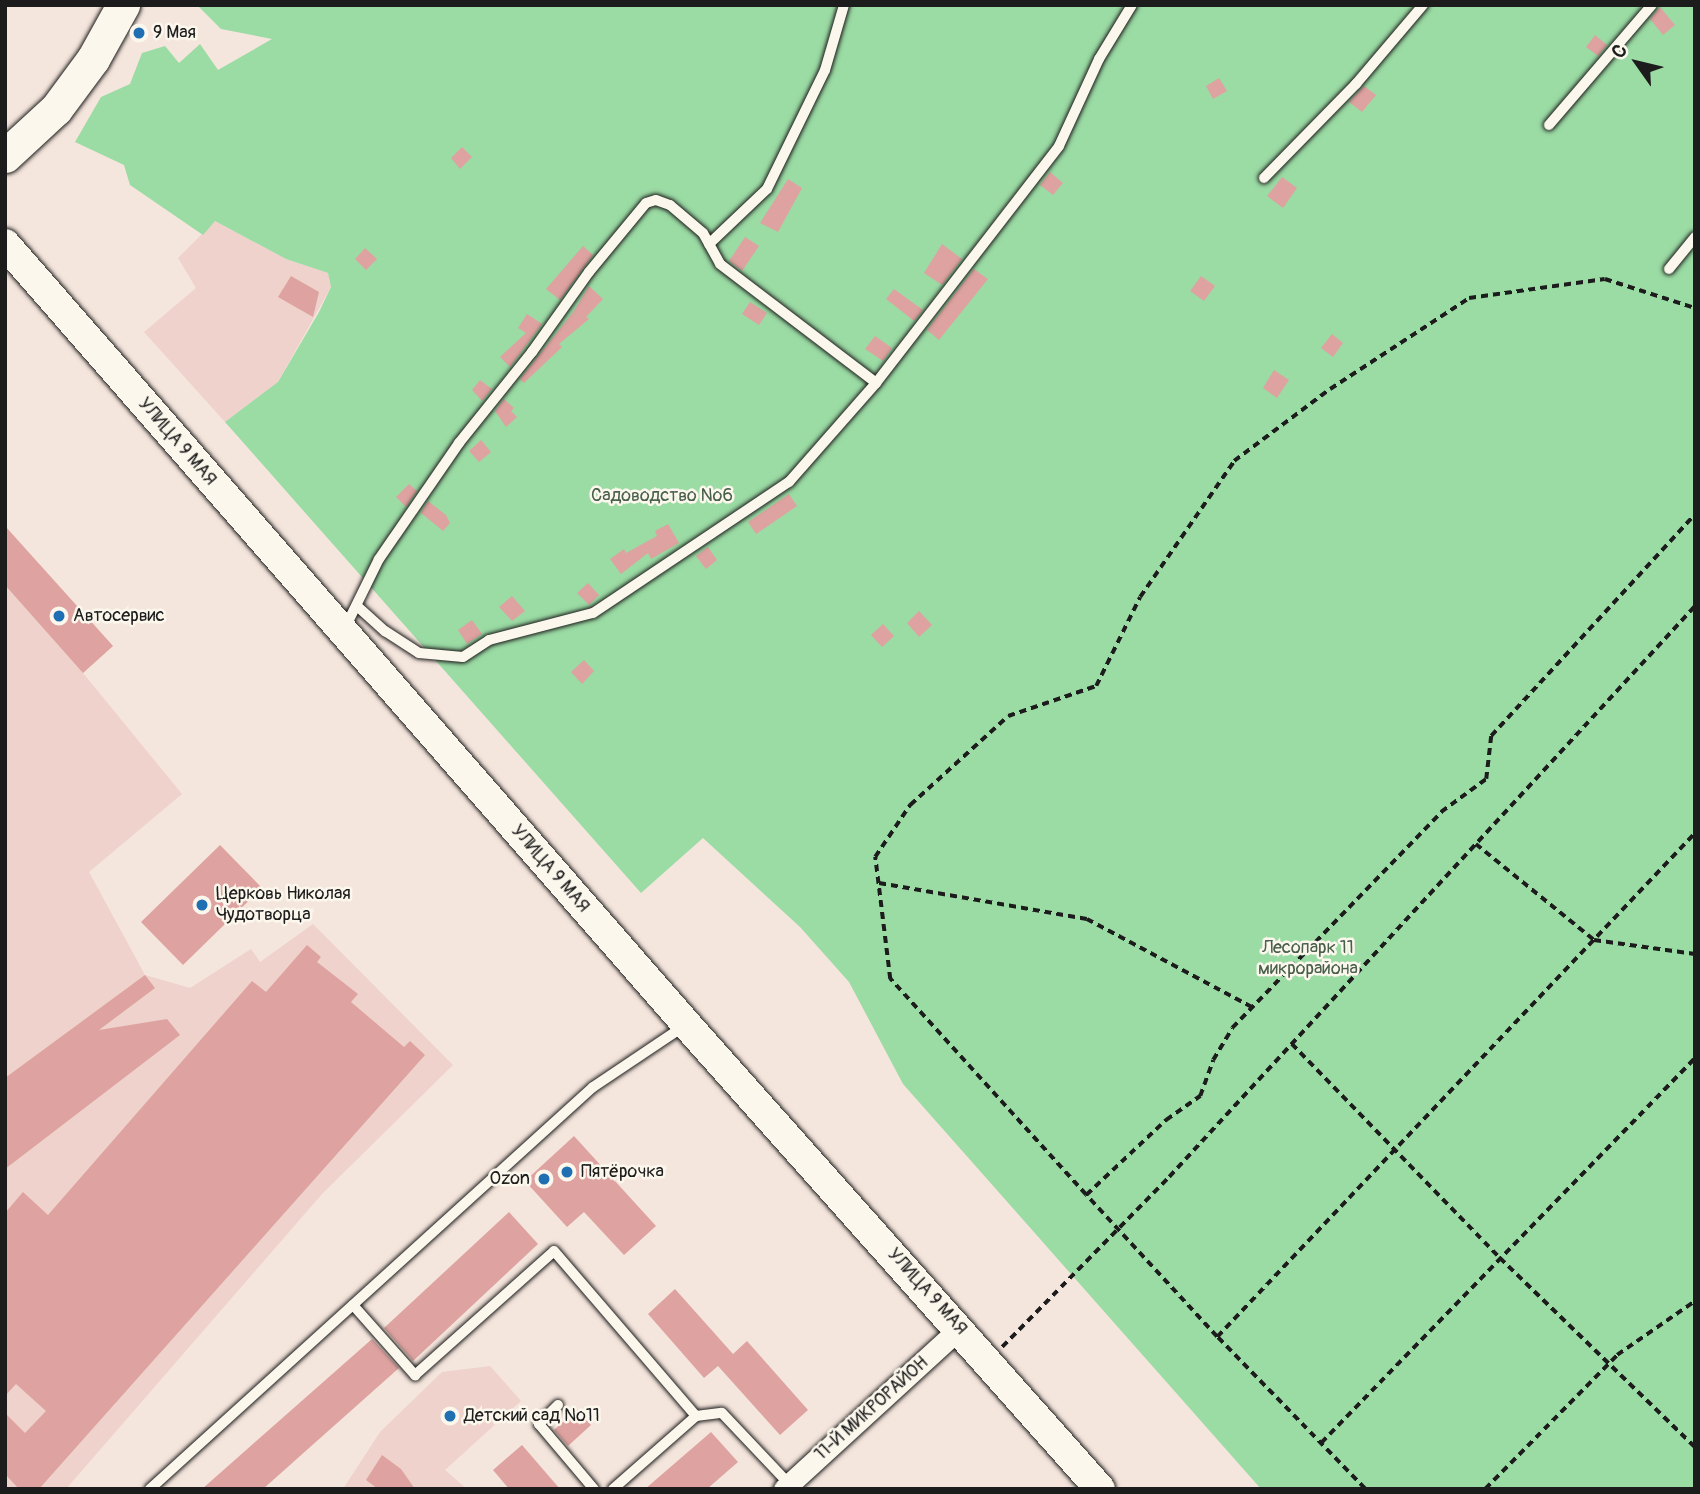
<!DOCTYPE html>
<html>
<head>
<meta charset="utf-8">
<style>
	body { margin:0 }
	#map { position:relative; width:1700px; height:1494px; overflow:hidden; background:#f5e6dd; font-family:Pangolin,sans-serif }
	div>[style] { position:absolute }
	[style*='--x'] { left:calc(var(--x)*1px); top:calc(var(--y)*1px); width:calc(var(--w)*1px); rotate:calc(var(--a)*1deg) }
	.built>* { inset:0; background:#eed2cb }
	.green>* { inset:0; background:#9bdba4 }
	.building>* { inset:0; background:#dea3a0 }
	.path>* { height:3.5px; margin-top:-1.75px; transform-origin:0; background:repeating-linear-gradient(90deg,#1c1c1c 0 7px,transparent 0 12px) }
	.roads { filter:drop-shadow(0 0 2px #1c1c1c) drop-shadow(0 0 2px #1c1c1c) }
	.service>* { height:10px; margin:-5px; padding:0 5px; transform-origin:5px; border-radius:5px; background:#fbf7ec }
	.minor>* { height:21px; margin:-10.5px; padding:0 10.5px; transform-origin:10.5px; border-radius:10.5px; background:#fbf7ec }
	.secondary>* { height:30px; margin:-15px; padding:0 15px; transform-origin:15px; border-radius:15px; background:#fbf7ec }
	.primary>* { height:33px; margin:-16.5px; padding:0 16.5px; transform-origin:16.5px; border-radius:16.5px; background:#fbf7ec }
	.dots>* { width:19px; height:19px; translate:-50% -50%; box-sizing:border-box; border:4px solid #fbf7ec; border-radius:50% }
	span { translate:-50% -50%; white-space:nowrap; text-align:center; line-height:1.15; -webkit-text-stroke:5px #fbf7ec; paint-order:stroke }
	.poi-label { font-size:18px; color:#1c1c1c }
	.left { translate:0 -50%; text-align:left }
	.right { translate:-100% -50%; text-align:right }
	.street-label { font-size:18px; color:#1c1c1c }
	.park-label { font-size:18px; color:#485f4c }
	.frame { position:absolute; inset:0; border:7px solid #1c1c1c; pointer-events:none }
	.north { position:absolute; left:1602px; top:28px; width:70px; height:70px; -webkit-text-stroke:5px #fbf7ec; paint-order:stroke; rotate:304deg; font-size:19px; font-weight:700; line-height:28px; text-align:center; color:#1c1c1c }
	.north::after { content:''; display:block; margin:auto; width:24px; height:32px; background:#1c1c1c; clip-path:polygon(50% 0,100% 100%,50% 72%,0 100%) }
</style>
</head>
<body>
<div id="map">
	<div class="built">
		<i style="clip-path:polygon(215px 221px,286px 259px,328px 273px,331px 287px,278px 382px,225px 422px,144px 332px,196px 288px,178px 258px)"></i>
		<i style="clip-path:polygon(5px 526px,113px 646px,83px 673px,182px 794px,89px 872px,145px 975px,190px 988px,251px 949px,260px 962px,313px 924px,453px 1065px,322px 1194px,66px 1489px,5px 1489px)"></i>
		<i style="clip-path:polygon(490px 1366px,521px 1401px,445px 1470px,467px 1489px,343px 1489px,380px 1432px,442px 1372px)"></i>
	</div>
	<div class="green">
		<i style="clip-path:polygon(197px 5px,1695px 5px,1695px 1489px,1261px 1489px,903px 1084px,849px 982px,800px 927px,703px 838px,641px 893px,225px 422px,278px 382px,319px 312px,331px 287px,328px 273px,286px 259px,215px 221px,203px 235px,130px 185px,124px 165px,75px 142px,101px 97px,130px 84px,142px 53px,165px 46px,179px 63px,200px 44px,218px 70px,272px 39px,221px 29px)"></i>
	</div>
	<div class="building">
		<i style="clip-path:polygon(1660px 7px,1675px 25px,1663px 35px,1650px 19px)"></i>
		<i style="clip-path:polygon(1595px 35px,1607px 45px,1598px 56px,1586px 47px)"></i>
		<i style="clip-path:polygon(1219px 78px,1227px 91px,1213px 99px,1206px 86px)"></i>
		<i style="clip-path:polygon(1364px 86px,1376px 95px,1362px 112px,1349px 102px)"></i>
		<i style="clip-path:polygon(462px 147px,472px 157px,460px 169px,451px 158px)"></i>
		<i style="clip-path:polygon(1050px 172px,1063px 183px,1053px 195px,1040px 185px)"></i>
		<i style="clip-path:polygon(1282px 177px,1297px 188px,1283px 208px,1267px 196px)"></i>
		<i style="clip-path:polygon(788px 179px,802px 188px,778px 232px,760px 223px)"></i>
		<i style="clip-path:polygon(745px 237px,759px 246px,742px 271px,729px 261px)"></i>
		<i style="clip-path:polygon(942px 244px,962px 259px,942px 285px,924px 273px)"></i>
		<i style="clip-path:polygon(583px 246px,593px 255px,560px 300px,546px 289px)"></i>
		<i style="clip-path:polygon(365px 248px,377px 259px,366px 270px,355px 259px)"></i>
		<i style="clip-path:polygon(974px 269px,988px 279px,939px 340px,927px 330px)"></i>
		<i style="clip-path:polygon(291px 276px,319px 292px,313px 317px,278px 297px)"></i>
		<i style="clip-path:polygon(1201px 276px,1215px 286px,1204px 301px,1190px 291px)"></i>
		<i style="clip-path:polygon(589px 286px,603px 299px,586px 317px,589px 319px,559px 344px,562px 347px,524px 383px,520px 379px,574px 311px)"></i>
		<i style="clip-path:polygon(894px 289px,923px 310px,914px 321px,886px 299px)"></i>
		<i style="clip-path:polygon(750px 302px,767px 313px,759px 325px,742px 314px)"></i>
		<i style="clip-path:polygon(527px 314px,542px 324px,510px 367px,500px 357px,526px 333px,518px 328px)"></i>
		<i style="clip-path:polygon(1332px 334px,1343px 343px,1333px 357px,1321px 348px)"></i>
		<i style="clip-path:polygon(875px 336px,892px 348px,883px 361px,865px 349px)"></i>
		<i style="clip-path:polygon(1274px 370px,1289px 380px,1277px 398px,1263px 388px)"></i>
		<i style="clip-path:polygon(480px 380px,492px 389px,482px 401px,472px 390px)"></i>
		<i style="clip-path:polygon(504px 399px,514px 408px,511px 411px,517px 417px,506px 427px,495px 411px)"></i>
		<i style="clip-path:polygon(481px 440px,491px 452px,479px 462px,469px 451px)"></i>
		<i style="clip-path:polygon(409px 484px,417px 491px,406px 507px,396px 497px)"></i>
		<i style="clip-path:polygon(789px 494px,797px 506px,756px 534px,748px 522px)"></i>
		<i style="clip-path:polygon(428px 501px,446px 515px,450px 523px,443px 531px,421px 513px)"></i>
		<i style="clip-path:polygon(668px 524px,679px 543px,651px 559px,648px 553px,621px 574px,610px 559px,624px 549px,626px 553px,657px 536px,655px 531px)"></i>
		<i style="clip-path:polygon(5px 526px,113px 646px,83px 673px,5px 585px)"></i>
		<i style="clip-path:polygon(708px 547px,717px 560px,706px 569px,696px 556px)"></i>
		<i style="clip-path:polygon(588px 583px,599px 595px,589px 605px,577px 593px)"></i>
		<i style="clip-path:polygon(512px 596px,525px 611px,512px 621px,499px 607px)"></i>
		<i style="clip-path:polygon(919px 611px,932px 625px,919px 637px,907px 623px)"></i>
		<i style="clip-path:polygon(472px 620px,482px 634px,467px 644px,458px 630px)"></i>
		<i style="clip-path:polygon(883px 624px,894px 636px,882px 647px,871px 635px)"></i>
		<i style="clip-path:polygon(584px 660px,594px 671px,582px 684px,571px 672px)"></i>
		<i style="clip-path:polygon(220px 845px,262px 888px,183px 965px,141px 922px)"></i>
		<i style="clip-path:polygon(307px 945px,321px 957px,317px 962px,358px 994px,351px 1002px,404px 1047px,410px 1041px,425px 1055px,39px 1489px,19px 1489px,5px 1474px,5px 1413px,25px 1433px,46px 1411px,16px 1384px,5px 1396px,5px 1213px,23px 1192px,48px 1215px,252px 981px,266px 992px)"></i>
		<i style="clip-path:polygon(145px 975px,155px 988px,99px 1030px,167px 1019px,180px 1035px,5px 1169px,5px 1078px)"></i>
		<i style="clip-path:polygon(574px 1136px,656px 1226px,624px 1255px,584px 1212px,567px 1227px,525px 1181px)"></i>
		<i style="clip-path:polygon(509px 1212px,538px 1244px,413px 1361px,384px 1328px)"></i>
		<i style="clip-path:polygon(675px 1289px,733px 1354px,747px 1341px,808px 1410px,780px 1435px,718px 1366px,704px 1378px,648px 1314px)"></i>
		<i style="clip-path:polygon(372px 1339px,399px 1368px,263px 1489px,202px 1489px)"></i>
		<i style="clip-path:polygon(577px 1409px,591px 1425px,568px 1446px,554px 1430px)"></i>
		<i style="clip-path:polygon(711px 1432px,738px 1462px,707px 1489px,645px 1489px)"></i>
		<i style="clip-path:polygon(522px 1445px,560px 1489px,509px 1489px,493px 1470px)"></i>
		<i style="clip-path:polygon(382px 1455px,401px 1469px,415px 1489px,378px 1489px,366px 1480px)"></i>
	</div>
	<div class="path">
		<i style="--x:1476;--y:844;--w:152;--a:39.1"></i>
		<i style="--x:1594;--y:940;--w:102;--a:7.9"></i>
		<i style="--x:879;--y:883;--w:211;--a:9.8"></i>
		<i style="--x:1087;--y:919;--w:187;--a:28.1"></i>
		<i style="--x:1292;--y:1044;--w:298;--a:45.8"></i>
		<i style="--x:1500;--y:1258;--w:272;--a:44.1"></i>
		<i style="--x:1086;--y:1195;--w:292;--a:-132.2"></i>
		<i style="--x:890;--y:979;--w:123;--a:-97"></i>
		<i style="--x:875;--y:857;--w:63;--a:-56.1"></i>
		<i style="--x:910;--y:805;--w:132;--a:-42.2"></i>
		<i style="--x:1008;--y:716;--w:93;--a:-18.8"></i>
		<i style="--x:1096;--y:686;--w:99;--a:-63.7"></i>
		<i style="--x:1140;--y:597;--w:165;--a:-55.3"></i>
		<i style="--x:1234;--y:461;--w:120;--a:-36.9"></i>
		<i style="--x:1330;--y:389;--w:166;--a:-33.2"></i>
		<i style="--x:1469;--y:298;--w:137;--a:-8"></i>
		<i style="--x:1605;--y:279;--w:95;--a:17.9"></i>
		<i style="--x:1217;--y:1337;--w:695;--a:-46.52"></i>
		<i style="--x:1002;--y:1347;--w:238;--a:-45.5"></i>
		<i style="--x:1169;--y:1177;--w:776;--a:-47.35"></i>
		<i style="--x:1321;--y:1443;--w:537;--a:-45.83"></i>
		<i style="--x:1365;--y:1489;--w:212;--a:-134.2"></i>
		<i style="--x:1217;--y:1337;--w:193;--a:-132.7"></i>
		<i style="--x:1086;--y:1195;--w:110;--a:-43.2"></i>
		<i style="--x:1166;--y:1120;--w:42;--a:-35.2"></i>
		<i style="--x:1200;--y:1096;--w:38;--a:-70"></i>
		<i style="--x:1213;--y:1060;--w:37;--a:-59"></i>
		<i style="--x:1232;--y:1028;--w:301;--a:-45.9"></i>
		<i style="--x:1441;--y:812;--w:56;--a:-36.3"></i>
		<i style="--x:1486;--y:779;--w:43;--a:-83.4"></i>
		<i style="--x:1491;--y:736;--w:301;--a:-47.4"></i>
		<i style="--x:1485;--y:1489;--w:188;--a:-45.4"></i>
		<i style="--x:1617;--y:1355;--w:95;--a:-34.7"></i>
	</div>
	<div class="roads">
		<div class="service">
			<i style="--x:1549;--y:125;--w:158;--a:-49.4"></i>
			<i style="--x:1264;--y:178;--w:132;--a:-45.6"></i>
			<i style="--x:1356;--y:84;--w:104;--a:-49.7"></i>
			<i style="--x:709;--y:244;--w:80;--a:-43.5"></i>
			<i style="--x:767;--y:189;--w:132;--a:-64"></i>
			<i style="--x:825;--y:70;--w:68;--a:-73.7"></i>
			<i style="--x:1669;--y:269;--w:41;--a:-50.9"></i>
			<i style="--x:357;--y:606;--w:38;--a:42"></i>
			<i style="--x:385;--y:631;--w:40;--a:32.9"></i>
			<i style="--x:419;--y:653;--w:44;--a:5.2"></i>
			<i style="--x:463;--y:657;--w:31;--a:-33"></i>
			<i style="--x:489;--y:640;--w:107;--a:-14.6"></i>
			<i style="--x:593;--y:613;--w:236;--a:-33.8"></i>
			<i style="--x:789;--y:482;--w:132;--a:-48.7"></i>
			<i style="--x:344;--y:630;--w:79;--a:-63.8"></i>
			<i style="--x:379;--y:559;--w:141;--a:-55.4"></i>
			<i style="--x:459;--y:443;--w:117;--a:-51.3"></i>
			<i style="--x:532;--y:352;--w:98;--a:-54.5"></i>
			<i style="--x:589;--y:272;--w:89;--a:-50.4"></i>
			<i style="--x:646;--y:203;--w:10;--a:-17"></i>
			<i style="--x:656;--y:200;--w:15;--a:20"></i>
			<i style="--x:670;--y:205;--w:43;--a:40.3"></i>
			<i style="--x:703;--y:233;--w:35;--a:61"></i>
			<i style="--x:720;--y:264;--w:196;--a:37.3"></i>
			<i style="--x:876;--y:383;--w:299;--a:-52.3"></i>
			<i style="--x:1059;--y:146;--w:96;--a:-65.3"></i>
			<i style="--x:1099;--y:59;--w:63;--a:-58.6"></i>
			<i style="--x:353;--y:1305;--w:94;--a:48.5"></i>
			<i style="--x:415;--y:1375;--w:186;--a:-41.7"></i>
			<i style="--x:554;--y:1251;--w:218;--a:49.3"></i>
			<i style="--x:558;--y:1405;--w:27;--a:135"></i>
			<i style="--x:539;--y:1424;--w:85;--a:49.8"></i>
			<i style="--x:150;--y:1489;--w:598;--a:-42.22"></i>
			<i style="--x:593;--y:1087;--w:110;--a:-33.8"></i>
			<i style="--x:613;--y:1489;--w:111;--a:-41.3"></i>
			<i style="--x:696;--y:1416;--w:26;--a:-7"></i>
			<i style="--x:722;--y:1413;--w:102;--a:46.6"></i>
		</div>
		<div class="minor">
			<i style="--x:784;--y:1489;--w:239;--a:-42.5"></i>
		</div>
		<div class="secondary">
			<i style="--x:5;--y:244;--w:1037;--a:48.87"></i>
			<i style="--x:687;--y:1025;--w:621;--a:48.33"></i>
		</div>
		<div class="primary">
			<i style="--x:5;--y:156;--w:69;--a:-42.7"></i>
			<i style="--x:56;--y:109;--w:62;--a:-53.5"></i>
			<i style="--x:93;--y:59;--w:62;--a:-60.9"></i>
		</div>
	</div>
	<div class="dots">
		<i style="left:139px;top:33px;background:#1f6fb2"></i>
		<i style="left:59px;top:616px;background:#1f6fb2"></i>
		<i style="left:202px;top:905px;background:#1f6fb2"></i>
		<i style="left:567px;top:1172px;background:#1f6fb2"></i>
		<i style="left:544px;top:1179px;background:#1f6fb2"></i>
		<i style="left:450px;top:1416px;background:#1f6fb2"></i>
	</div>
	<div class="poi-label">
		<span class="left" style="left:153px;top:33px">9 Мая</span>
		<span class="left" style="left:73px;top:616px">Автосервис</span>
		<span class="left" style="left:216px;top:905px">Церковь Николая<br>Чудотворца</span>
		<span class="left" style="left:581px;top:1172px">Пятёрочка</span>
		<span class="right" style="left:530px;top:1179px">Ozon</span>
		<span class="left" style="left:464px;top:1416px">Детский сад №11</span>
	</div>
	<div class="street-label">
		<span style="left:177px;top:442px;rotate:49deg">УЛИЦА 9 МАЯ</span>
		<span style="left:550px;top:869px;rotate:49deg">УЛИЦА 9 МАЯ</span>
		<span style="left:927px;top:1292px;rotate:48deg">УЛИЦА 9 МАЯ</span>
		<span style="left:872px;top:1409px;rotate:-42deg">11-Й МИКРОРАЙОН</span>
	</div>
	<div class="park-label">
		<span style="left:662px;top:496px">Садоводство №6</span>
		<span style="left:1308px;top:959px">Лесопарк 11<br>микрорайона</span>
	</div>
	<div class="frame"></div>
	<div class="north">С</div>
</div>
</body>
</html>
